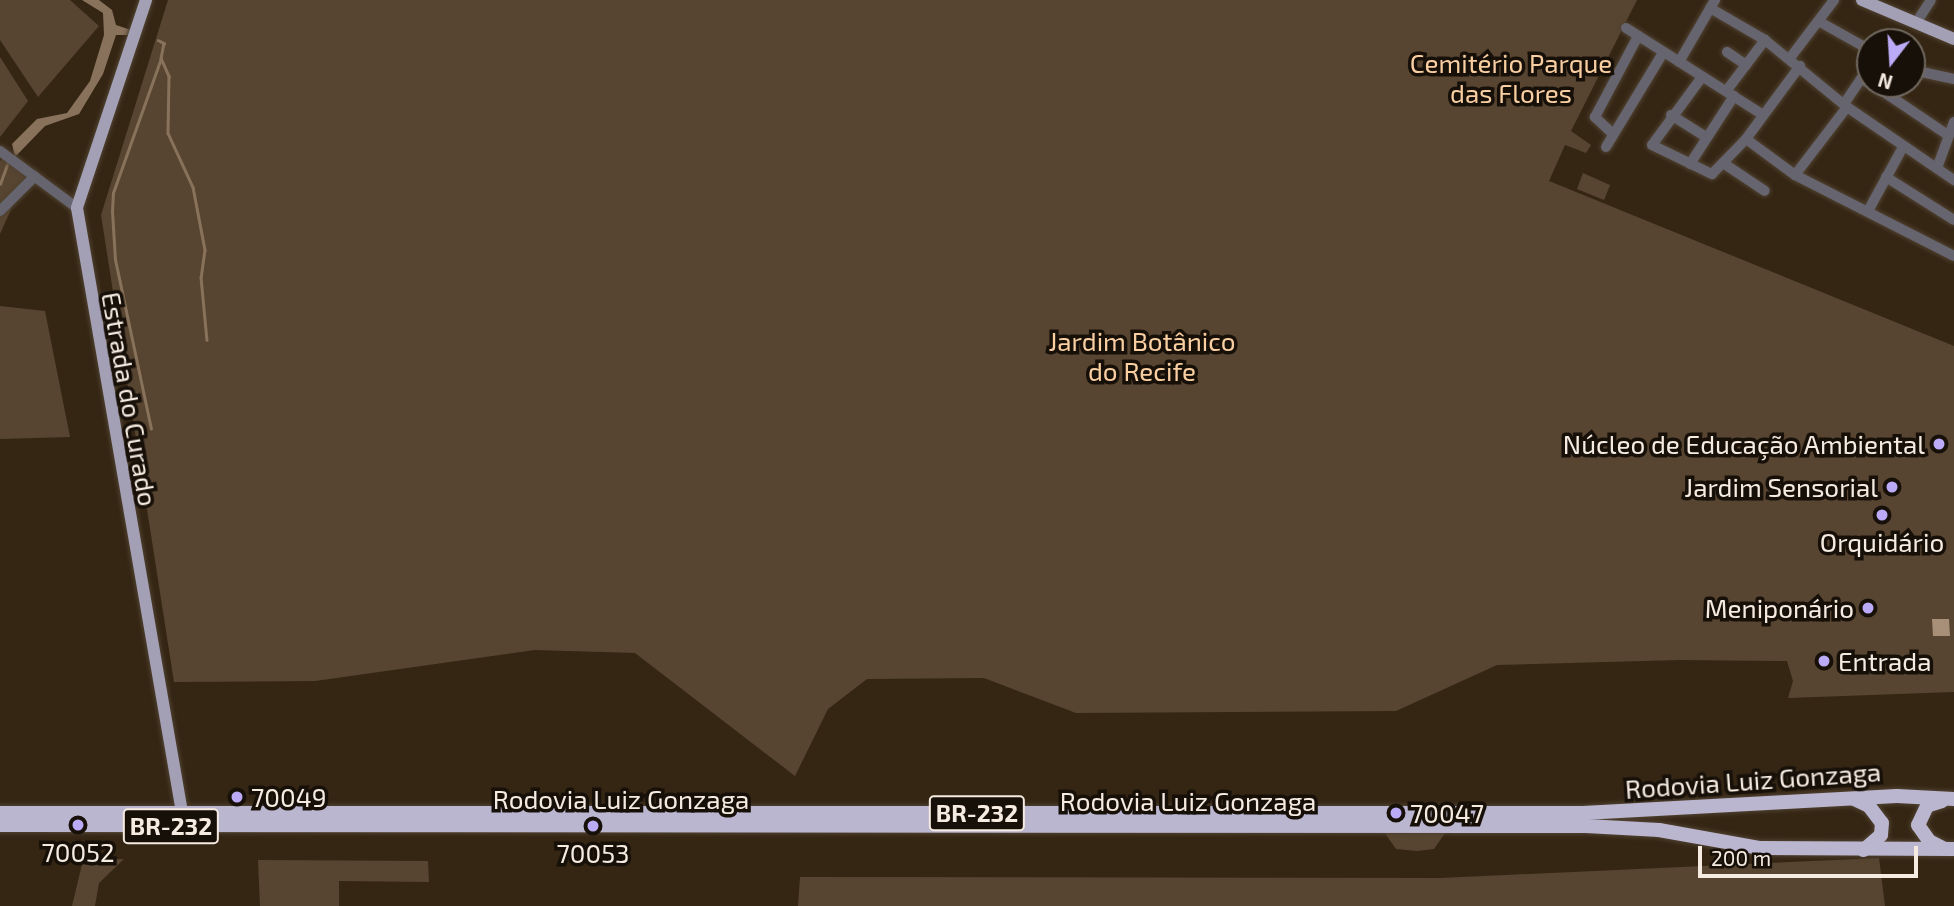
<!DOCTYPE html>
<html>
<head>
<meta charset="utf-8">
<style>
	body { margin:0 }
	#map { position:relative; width:1954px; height:906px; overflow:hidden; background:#352614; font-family:"Exo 2",sans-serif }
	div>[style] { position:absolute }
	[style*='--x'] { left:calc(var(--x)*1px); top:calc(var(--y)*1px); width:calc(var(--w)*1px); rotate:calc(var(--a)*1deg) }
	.green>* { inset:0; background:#574531 }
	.water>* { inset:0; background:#89725b }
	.stream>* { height:2.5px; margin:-1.25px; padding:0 1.25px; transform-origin:1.25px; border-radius:1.25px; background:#89725b }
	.building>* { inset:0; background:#a79077 }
	.roads { filter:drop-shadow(0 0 2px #504231) drop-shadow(0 0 2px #504231) }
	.minor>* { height:10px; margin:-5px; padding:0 5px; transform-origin:5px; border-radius:5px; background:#66646f }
	.major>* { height:12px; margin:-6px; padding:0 6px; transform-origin:6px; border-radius:6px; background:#a39fb4 }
	.highway>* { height:14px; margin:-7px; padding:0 7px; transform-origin:7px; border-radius:7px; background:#bbb6d0 }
	.dots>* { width:19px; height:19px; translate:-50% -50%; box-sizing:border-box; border:4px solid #171009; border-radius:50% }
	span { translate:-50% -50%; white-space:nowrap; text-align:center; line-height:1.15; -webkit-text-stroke:7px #171009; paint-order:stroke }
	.shield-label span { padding:2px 5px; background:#171009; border:2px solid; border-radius:5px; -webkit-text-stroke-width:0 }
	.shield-label { font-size:24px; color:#f6ebe1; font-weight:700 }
	.park-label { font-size:26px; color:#f9cfa2 }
	.street-label { font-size:26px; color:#f6ebe1 }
	.poi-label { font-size:26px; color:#f6ebe1 }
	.right { translate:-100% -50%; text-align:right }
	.left { translate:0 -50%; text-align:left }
	.north { position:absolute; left:1856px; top:28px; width:70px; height:70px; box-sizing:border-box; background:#171009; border:2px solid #70685f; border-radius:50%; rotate:197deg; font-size:19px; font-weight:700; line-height:28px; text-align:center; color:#f6ebe1 }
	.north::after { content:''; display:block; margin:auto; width:24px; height:32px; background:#bbaaf6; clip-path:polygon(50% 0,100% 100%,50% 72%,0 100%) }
	.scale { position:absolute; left:1698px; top:846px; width:220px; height:32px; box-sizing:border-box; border:4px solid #f6ebe1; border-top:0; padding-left:9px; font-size:21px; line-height:24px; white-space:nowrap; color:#f6ebe1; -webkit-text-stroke:5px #171009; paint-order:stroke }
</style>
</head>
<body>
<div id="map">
	<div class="green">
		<i style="clip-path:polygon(0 0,70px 0,99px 26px,38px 97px,0 40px)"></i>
		<i style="clip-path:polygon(168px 0,1637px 0,1571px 131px,1591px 145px,1586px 153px,1565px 145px,1549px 181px,1954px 346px,1954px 692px,1788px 698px,1793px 681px,1787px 661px,1680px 660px,1497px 665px,1396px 711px,1076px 713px,984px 678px,867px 679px,828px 709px,795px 776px,635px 653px,535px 650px,315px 681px,174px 682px,101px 215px)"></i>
		<i style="clip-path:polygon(0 57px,28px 101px,0 137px)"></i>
		<i style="clip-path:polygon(4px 158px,26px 176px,0 234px,0 161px)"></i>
		<i style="clip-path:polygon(1583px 173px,1610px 185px,1604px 200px,1577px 189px)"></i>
		<i style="clip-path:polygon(0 306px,45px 311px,70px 437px,0 439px)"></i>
		<i style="clip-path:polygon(1447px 830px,1434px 849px,1417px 851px,1396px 849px,1384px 832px)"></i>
		<i style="clip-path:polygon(1879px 858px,1885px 906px,798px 906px,800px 877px,1441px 878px)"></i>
		<i style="clip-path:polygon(124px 859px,99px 883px,95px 906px,72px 906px,83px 860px)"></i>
		<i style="clip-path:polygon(258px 860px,428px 861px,429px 882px,339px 881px,339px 906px,260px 906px)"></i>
	</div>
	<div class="water">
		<i style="clip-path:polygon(82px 0,99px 0,112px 10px,116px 25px,131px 30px,129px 35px,116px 35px,103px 74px,79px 114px,45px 126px,15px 157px,12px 144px,37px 119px,67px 113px,90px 81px,104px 35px,103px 13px)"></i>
	</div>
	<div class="stream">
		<i style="--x:158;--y:40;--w:7;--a:27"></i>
		<i style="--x:164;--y:43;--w:15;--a:101"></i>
		<i style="--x:161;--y:58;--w:20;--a:66"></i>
		<i style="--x:169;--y:76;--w:57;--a:91"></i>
		<i style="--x:168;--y:133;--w:60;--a:65.2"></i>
		<i style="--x:193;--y:187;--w:64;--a:79.2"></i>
		<i style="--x:205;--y:250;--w:27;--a:98"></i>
		<i style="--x:201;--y:277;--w:63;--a:84.6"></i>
		<i style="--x:0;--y:184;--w:23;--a:-70"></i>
		<i style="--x:151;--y:429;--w:173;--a:-102"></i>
		<i style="--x:115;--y:260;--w:49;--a:-93.5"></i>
		<i style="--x:112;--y:211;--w:18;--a:-87"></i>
		<i style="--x:113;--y:193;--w:143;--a:-70.4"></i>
	</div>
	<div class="building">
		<i style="clip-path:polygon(1932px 619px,1949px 619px,1950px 636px,1933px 636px)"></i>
	</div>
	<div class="roads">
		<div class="minor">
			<i style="--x:1710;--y:8;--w:64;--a:30.2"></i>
			<i style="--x:1765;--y:40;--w:106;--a:39.3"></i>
			<i style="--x:1847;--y:107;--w:130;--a:34.3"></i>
			<i style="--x:1820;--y:22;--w:57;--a:29.2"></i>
			<i style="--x:1916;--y:23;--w:27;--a:-57"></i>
			<i style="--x:1626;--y:28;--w:162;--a:32.4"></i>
			<i style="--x:1727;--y:52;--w:23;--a:34"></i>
			<i style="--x:1790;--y:58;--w:73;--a:-52.8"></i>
			<i style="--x:1679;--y:62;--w:72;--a:-59.9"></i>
			<i style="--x:1912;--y:70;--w:43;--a:12.1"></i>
			<i style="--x:1702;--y:77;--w:84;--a:126.3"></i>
			<i style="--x:1652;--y:145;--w:67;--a:25.8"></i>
			<i style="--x:1712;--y:174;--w:49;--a:-45.8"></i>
			<i style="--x:1746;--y:139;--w:91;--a:-53.5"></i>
			<i style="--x:1872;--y:84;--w:92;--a:33.9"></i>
			<i style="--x:1727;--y:90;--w:63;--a:-52.8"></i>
			<i style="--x:1844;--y:104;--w:30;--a:-56"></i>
			<i style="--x:1861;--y:79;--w:10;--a:24"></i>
			<i style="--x:1671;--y:115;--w:41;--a:32.2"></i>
			<i style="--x:1613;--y:134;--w:25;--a:-137"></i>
			<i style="--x:1595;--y:117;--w:92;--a:-62"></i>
			<i style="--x:1746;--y:139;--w:61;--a:36.3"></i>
			<i style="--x:1795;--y:175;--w:178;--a:27"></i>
			<i style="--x:1606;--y:147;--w:110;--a:-58.8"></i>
			<i style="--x:0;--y:151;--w:96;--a:36.5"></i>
			<i style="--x:1723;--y:163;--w:50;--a:33.7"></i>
			<i style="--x:1690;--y:164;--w:81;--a:-57.1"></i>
			<i style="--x:1937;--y:168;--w:49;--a:-69.7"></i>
			<i style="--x:1795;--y:175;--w:86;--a:-52.6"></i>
			<i style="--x:1886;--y:177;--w:80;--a:32.3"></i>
			<i style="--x:0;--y:211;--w:49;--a:-45"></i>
			<i style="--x:1868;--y:211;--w:73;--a:-61.3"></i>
		</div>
		<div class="major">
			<i style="--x:146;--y:0;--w:219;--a:108.4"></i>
			<i style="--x:77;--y:208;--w:613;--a:80.14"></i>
			<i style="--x:1862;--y:0;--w:100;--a:23"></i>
		</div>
		<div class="highway">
			<i style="--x:1854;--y:799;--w:17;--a:25"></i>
			<i style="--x:1869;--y:806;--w:21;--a:53"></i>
			<i style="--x:1882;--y:823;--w:12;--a:95"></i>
			<i style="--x:1881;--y:835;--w:23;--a:139"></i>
			<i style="--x:1942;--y:801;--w:16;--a:162"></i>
			<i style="--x:1927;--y:806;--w:21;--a:115"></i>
			<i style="--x:1918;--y:825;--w:19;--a:55"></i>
			<i style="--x:1929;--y:841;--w:16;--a:27"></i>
			<i style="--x:0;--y:813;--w:1583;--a:0"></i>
			<i style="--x:1583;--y:813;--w:314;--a:-3.1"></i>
			<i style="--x:1897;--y:796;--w:57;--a:3"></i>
			<i style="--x:0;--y:825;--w:1586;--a:0.04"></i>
			<i style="--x:1586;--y:826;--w:73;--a:3.1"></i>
			<i style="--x:1659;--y:830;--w:103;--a:10.1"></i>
			<i style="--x:1760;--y:848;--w:194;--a:0.3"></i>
		</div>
	</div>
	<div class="dots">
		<i style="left:1939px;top:444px;background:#bbaaf6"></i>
		<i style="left:1892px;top:487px;background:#bbaaf6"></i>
		<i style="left:1882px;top:515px;background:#bbaaf6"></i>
		<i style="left:1868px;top:608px;background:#bbaaf6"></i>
		<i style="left:1824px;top:661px;background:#bbaaf6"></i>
		<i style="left:237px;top:797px;background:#bbaaf6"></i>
		<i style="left:1396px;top:813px;background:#bbaaf6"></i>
		<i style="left:78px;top:825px;background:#bbaaf6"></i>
		<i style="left:593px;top:826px;background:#bbaaf6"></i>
	</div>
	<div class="shield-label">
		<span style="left:977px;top:813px">BR-232</span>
		<span style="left:171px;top:826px">BR-232</span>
	</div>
	<div class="park-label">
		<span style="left:1511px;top:78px">Cemitério Parque<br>das Flores</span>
		<span style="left:1142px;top:356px">Jardim Botânico<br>do Recife</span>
	</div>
	<div class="street-label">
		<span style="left:130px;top:399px;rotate:80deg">Estrada do Curado</span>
		<span style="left:1753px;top:780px;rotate:-4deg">Rodovia Luiz Gonzaga</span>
		<span style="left:621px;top:799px">Rodovia Luiz Gonzaga</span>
		<span style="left:1188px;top:801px">Rodovia Luiz Gonzaga</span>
	</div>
	<div class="poi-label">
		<span class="right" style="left:1925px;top:444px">Núcleo de Educação Ambiental</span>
		<span class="right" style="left:1878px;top:487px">Jardim Sensorial</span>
		<span style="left:1882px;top:542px">Orquidário</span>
		<span class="right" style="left:1854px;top:608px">Meniponário</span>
		<span class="left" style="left:1838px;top:661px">Entrada</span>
		<span class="left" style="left:251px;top:797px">70049</span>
		<span class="left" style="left:1410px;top:813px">70047</span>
		<span style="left:78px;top:852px">70052</span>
		<span style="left:593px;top:853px">70053</span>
	</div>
	<div class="north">N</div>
	<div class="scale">200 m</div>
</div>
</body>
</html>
